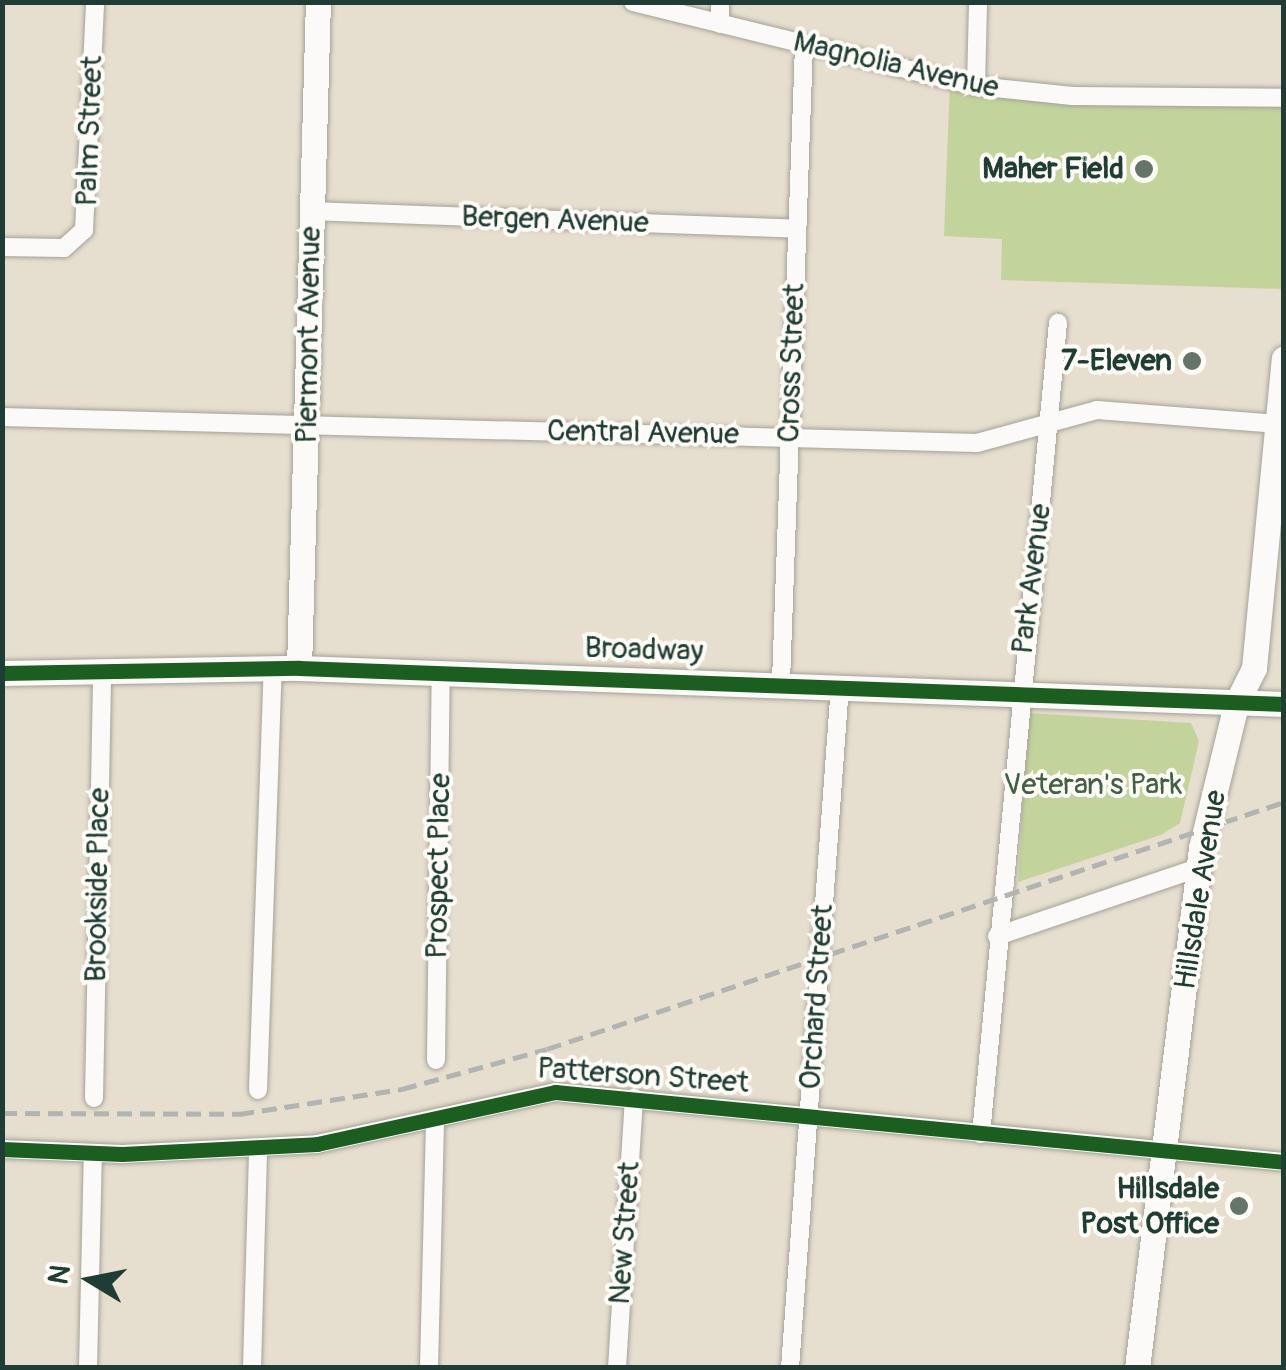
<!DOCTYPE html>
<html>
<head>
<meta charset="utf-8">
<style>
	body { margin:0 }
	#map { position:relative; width:1286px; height:1370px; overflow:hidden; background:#e6dece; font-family:Pangolin,sans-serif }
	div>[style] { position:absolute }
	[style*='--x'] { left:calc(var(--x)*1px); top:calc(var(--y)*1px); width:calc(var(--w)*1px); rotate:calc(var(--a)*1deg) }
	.green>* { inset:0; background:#c3d39c }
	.roads { filter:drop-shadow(0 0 2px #a3a298) drop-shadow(0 0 2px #a3a298) }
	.street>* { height:18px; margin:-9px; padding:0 9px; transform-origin:9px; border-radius:9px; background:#fbfaf8 }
	.secondary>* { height:25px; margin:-12.5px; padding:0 12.5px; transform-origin:12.5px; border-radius:12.5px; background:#fbfaf8 }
	.rail>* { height:5px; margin-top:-2.5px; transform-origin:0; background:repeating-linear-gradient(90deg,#b2b4b1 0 15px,transparent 0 23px) }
	.cycleway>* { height:15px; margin:-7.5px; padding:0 7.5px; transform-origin:7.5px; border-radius:7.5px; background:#1b5e20 }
	.dots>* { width:28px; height:28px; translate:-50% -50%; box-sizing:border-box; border:5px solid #fdfcf7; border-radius:50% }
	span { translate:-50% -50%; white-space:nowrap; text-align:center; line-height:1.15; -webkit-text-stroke:8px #fdfcf7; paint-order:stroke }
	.street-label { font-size:30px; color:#1f3d34 }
	.poi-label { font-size:30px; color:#1f3d34; font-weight:700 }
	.right { translate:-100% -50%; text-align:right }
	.park-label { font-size:30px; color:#416044 }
	.frame { position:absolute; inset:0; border:5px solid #1f3d34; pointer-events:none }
	.north { position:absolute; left:40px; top:1230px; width:100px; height:100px; -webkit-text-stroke:8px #fdfcf7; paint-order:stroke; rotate:280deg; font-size:28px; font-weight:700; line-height:40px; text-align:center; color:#1f3d34 }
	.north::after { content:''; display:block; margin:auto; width:35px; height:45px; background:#1f3d34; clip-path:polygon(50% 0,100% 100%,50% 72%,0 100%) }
</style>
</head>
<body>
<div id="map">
	<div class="green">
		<i style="clip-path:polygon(950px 81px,1283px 98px,1283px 289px,1001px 280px,1002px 239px,944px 236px)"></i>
		<i style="clip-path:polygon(1028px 713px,1191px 723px,1199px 741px,1180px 823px,1161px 835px,1018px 882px)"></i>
	</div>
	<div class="roads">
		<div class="street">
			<i style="--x:633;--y:2;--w:353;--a:13.8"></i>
			<i style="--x:976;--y:86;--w:97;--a:5.9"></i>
			<i style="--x:1072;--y:96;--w:212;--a:0.5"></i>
			<i style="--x:720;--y:24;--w:22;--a:-90"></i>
			<i style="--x:976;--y:86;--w:84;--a:-88.6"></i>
			<i style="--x:312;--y:211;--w:485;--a:2.1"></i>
			<i style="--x:2;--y:247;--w:62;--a:0.9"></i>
			<i style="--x:64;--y:248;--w:27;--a:-42"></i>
			<i style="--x:84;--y:230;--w:228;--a:-87.2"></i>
			<i style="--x:2;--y:417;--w:975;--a:1.53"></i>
			<i style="--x:977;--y:443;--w:124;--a:-15.4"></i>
			<i style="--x:1097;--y:410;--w:182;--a:4.4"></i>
			<i style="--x:781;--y:682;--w:637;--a:-87.93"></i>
			<i style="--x:997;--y:936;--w:212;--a:-18.7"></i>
			<i style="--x:436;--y:1060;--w:388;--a:-89.3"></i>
			<i style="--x:258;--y:1090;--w:421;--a:-88"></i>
			<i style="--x:94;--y:1098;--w:426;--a:-88.9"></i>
			<i style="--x:981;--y:1134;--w:815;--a:-84.58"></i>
			<i style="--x:2;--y:1149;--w:120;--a:2.4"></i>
			<i style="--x:122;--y:1154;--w:195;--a:-2.9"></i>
			<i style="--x:317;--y:1144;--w:244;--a:-12.3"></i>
			<i style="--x:555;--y:1092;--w:732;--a:5.48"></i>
			<i style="--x:88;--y:1368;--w:214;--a:-88.7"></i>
			<i style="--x:252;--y:1368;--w:218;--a:-88.4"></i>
			<i style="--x:429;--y:1368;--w:246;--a:-88.6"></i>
			<i style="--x:617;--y:1368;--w:271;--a:-86.4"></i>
			<i style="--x:790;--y:1368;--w:685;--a:-85.81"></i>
		</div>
		<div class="secondary">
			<i style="--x:299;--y:668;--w:666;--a:-88.37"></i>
			<i style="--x:2;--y:673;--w:297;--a:-1"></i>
			<i style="--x:299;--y:668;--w:986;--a:2.09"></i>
			<i style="--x:1137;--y:1368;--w:524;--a:-82.98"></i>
			<i style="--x:1201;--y:848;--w:148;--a:-76.3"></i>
			<i style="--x:1236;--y:704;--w:40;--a:-63.4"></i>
			<i style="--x:1254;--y:668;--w:311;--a:-84.5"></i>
		</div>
	</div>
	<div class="rail">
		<i style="--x:2;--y:1113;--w:237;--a:0.2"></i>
		<i style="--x:239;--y:1114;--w:165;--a:-8.7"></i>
		<i style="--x:402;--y:1089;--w:150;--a:-15.4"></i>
		<i style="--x:547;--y:1049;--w:777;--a:-18.53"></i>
	</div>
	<div class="cycleway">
		<i style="--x:2;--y:673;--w:297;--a:-1"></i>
		<i style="--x:299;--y:668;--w:986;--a:2.09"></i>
		<i style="--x:2;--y:1149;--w:120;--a:2.4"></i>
		<i style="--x:122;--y:1154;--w:195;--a:-2.9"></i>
		<i style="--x:317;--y:1144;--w:244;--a:-12.3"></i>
		<i style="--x:555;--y:1092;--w:732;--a:5.48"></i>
	</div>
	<div class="dots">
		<i style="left:1144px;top:169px;background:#65756a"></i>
		<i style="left:1192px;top:361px;background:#65756a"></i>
		<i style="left:1239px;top:1206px;background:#65756a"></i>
	</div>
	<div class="street-label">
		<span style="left:896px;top:65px;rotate:13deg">Magnolia Avenue</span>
		<span style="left:90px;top:131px;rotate:-88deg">Palm Street</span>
		<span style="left:555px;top:220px;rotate:2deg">Bergen Avenue</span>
		<span style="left:309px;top:335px;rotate:-89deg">Piermont Avenue</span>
		<span style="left:792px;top:363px;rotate:-88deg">Cross Street</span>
		<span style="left:643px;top:433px;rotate:1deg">Central Avenue</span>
		<span style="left:1032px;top:579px;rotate:-83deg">Park Avenue</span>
		<span style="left:644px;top:650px;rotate:2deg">Broadway</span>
		<span style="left:439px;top:866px;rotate:-89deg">Prospect Place</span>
		<span style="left:98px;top:885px;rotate:-89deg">Brookside Place</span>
		<span style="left:1201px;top:890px;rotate:-81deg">Hillsdale Avenue</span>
		<span style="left:817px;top:997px;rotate:-86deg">Orchard Street</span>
		<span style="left:643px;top:1076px;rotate:4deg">Patterson Street</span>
		<span style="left:625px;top:1233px;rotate:-86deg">New Street</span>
	</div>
	<div class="poi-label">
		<span class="right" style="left:1124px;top:169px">Maher Field</span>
		<span class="right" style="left:1172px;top:361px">7-Eleven</span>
		<span class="right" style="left:1219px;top:1206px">Hillsdale<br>Post Office</span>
	</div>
	<div class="park-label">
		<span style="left:1093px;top:785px">Veteran's Park</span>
	</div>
	<div class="frame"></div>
	<div class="north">N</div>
</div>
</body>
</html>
